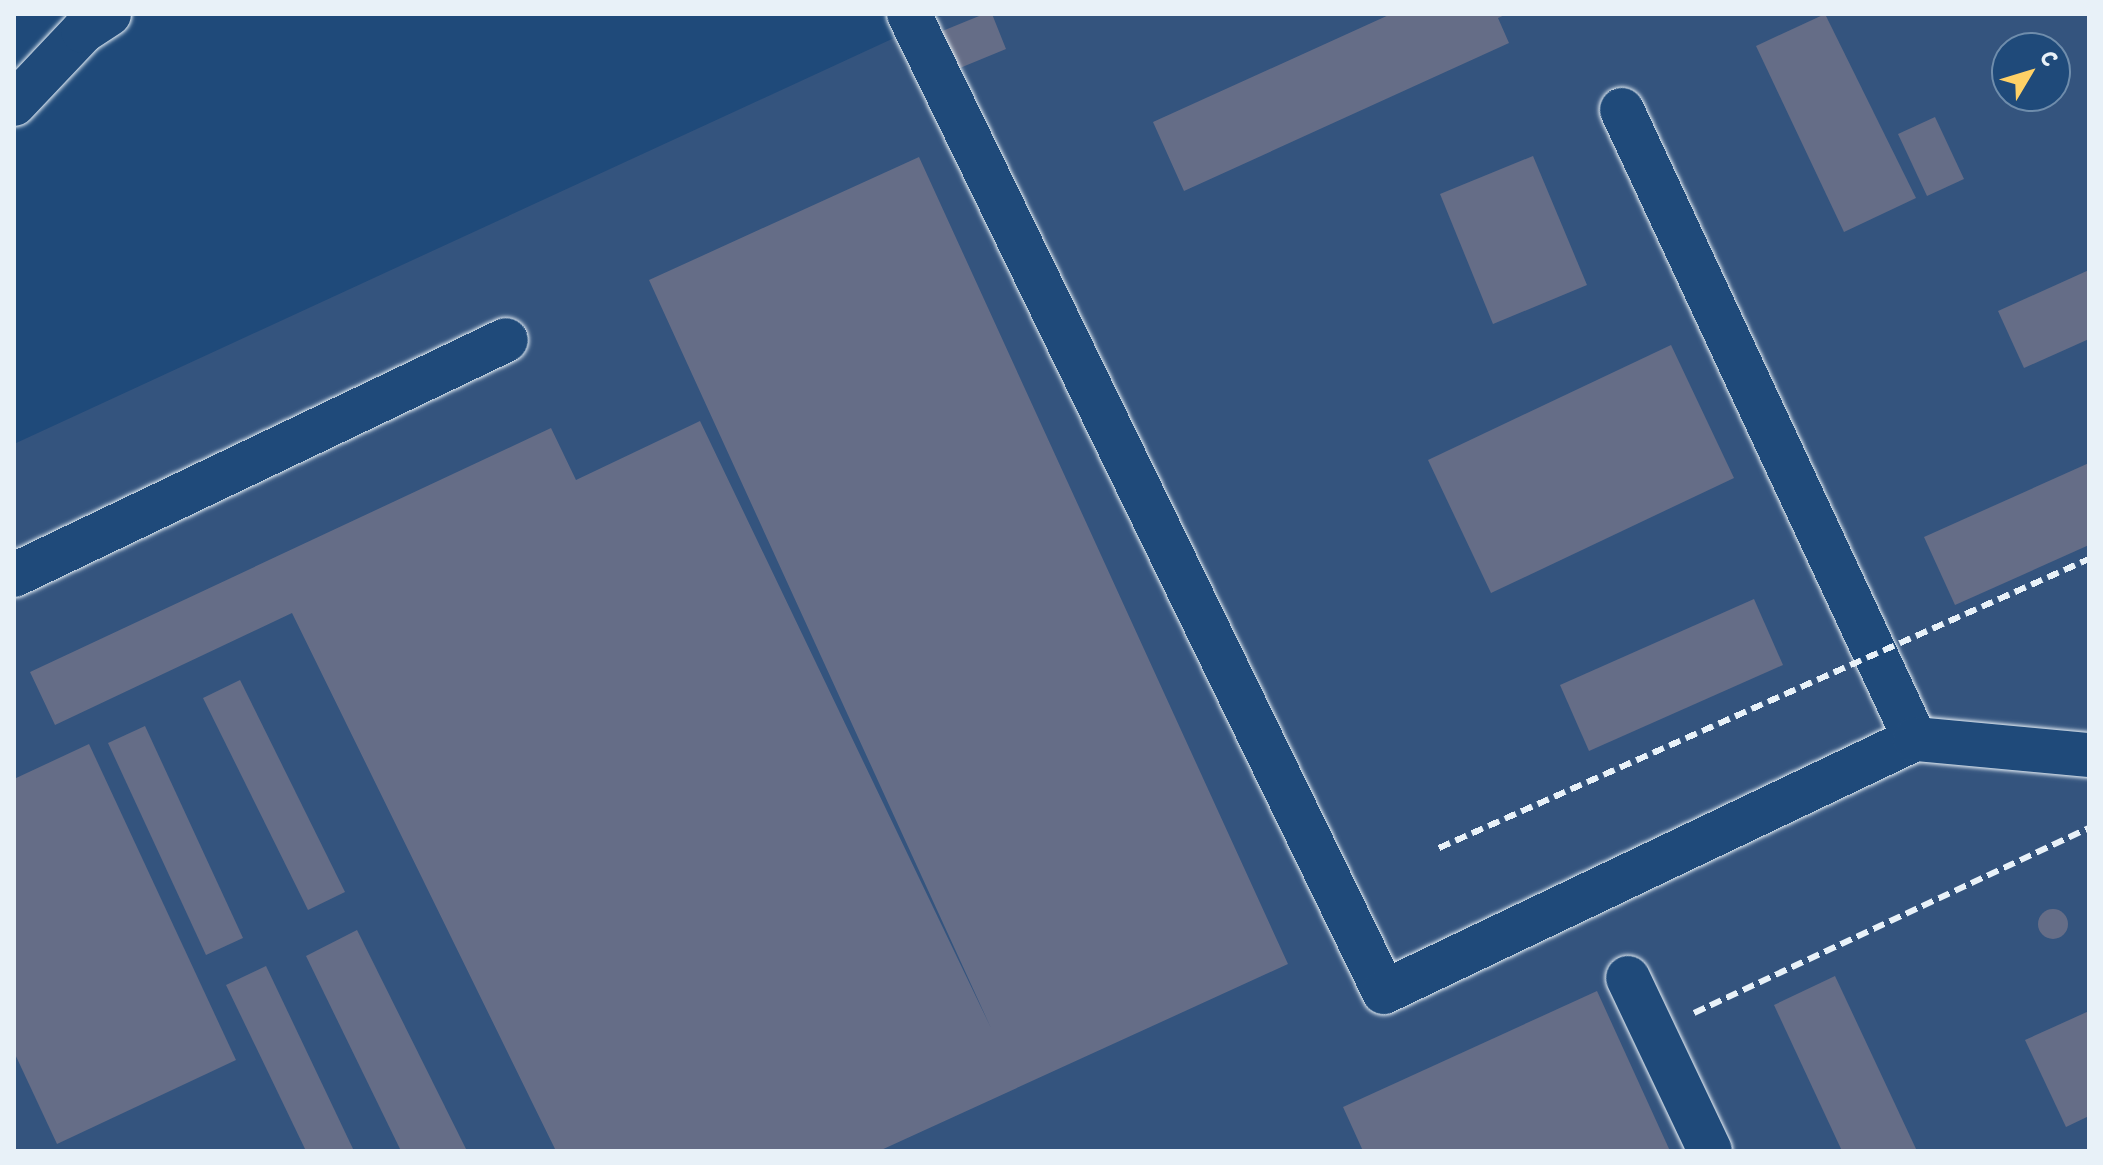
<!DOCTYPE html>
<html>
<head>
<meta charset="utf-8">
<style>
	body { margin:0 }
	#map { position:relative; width:2103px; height:1165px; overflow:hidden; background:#1f4a7a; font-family:"Shantell Sans",sans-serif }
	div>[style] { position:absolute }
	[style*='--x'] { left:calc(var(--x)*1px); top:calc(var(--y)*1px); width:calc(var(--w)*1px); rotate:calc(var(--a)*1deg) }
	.built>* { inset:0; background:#34547e }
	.building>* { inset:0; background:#656d87 }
	.round { border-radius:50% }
	.roads { filter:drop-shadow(0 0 2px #e8f1f8) drop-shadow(0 0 2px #e8f1f8) }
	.minor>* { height:44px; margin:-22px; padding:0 22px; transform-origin:22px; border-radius:22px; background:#1f4a7a }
	.rail>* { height:6px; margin-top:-3px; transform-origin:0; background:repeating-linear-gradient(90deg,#e8f1f8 0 12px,transparent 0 18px) }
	span { translate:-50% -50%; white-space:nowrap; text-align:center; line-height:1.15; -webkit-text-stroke:6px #1f4a7a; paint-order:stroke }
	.frame { position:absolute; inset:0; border:16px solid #e8f1f8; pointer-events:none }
	.north { position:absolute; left:1991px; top:32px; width:80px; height:80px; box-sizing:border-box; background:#1f4a7a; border:2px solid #6f8dac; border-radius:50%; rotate:52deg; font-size:22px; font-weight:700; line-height:32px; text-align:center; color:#e8f1f8 }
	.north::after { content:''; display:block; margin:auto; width:28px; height:36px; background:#ffd166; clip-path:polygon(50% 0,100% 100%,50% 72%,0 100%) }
</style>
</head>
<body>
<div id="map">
	<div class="built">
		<i style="clip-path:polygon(evenodd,946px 14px,2089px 14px,2089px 1151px,14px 1151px,14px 444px,946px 14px,2007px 48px,2055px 48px,2055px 96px,2007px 96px,2007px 48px)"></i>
	</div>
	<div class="building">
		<i style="clip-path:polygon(984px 14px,992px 14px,1006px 49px,955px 70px,940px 32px)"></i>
		<i style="clip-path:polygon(1391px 14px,1507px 14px,1498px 18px,1509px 43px,1184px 191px,1153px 122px)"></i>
		<i style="clip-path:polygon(1825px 14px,1916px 198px,1844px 232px,1756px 46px)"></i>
		<i style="clip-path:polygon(1935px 117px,1964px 179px,1927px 196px,1898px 134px)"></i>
		<i style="clip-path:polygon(1533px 156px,1587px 285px,1493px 324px,1440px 194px)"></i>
		<i style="clip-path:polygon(919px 157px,1288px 964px,879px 1151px,556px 1151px,292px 613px,55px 725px,30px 672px,551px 428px,576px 480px,700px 421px,991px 1028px,649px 280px)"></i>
		<i style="clip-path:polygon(2089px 270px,2089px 339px,2024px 368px,1998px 311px)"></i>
		<i style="clip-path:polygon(1671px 345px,1734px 478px,1491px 593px,1428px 460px)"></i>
		<i style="clip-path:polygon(2089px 463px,2089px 545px,1955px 605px,1924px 537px)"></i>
		<i style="clip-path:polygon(1754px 599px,1783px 665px,1589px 751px,1560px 685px)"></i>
		<i style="clip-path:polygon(240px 680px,345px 892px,308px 910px,203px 698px)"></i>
		<i style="clip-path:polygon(145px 726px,243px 938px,206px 955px,108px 743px)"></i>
		<i style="clip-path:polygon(89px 744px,236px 1060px,57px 1144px,14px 1052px,14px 779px)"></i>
		<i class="round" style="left:2038px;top:909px;width:30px;height:30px"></i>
		<i style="clip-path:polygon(357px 930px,467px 1151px,401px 1151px,306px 956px)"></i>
		<i style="clip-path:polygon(266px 966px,354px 1151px,306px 1151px,226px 985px)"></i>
		<i style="clip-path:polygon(1835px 976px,1917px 1151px,1842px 1151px,1774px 1005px)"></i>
		<i style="clip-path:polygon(1597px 991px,1670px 1151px,1363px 1151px,1343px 1107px)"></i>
		<i style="clip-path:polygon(2089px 1011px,2089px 1116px,2066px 1127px,2025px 1040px)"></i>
	</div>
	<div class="roads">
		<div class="minor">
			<i style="--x:909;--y:14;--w:1087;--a:64.09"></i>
			<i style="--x:1384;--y:992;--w:588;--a:-25.48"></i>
			<i style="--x:1915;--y:739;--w:694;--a:-114.98"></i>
			<i style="--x:14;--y:104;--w:100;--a:-46.6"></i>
			<i style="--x:83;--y:31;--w:31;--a:-33"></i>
			<i style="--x:14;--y:575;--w:545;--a:-25.53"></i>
			<i style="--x:1915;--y:739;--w:175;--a:5.3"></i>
			<i style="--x:1628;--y:978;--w:191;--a:64.6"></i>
		</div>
	</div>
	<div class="rail">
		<i style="--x:1439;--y:848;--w:711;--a:-23.97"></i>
		<i style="--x:1694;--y:1013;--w:436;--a:-25.1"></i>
	</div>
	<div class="frame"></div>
	<div class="north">С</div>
</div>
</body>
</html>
